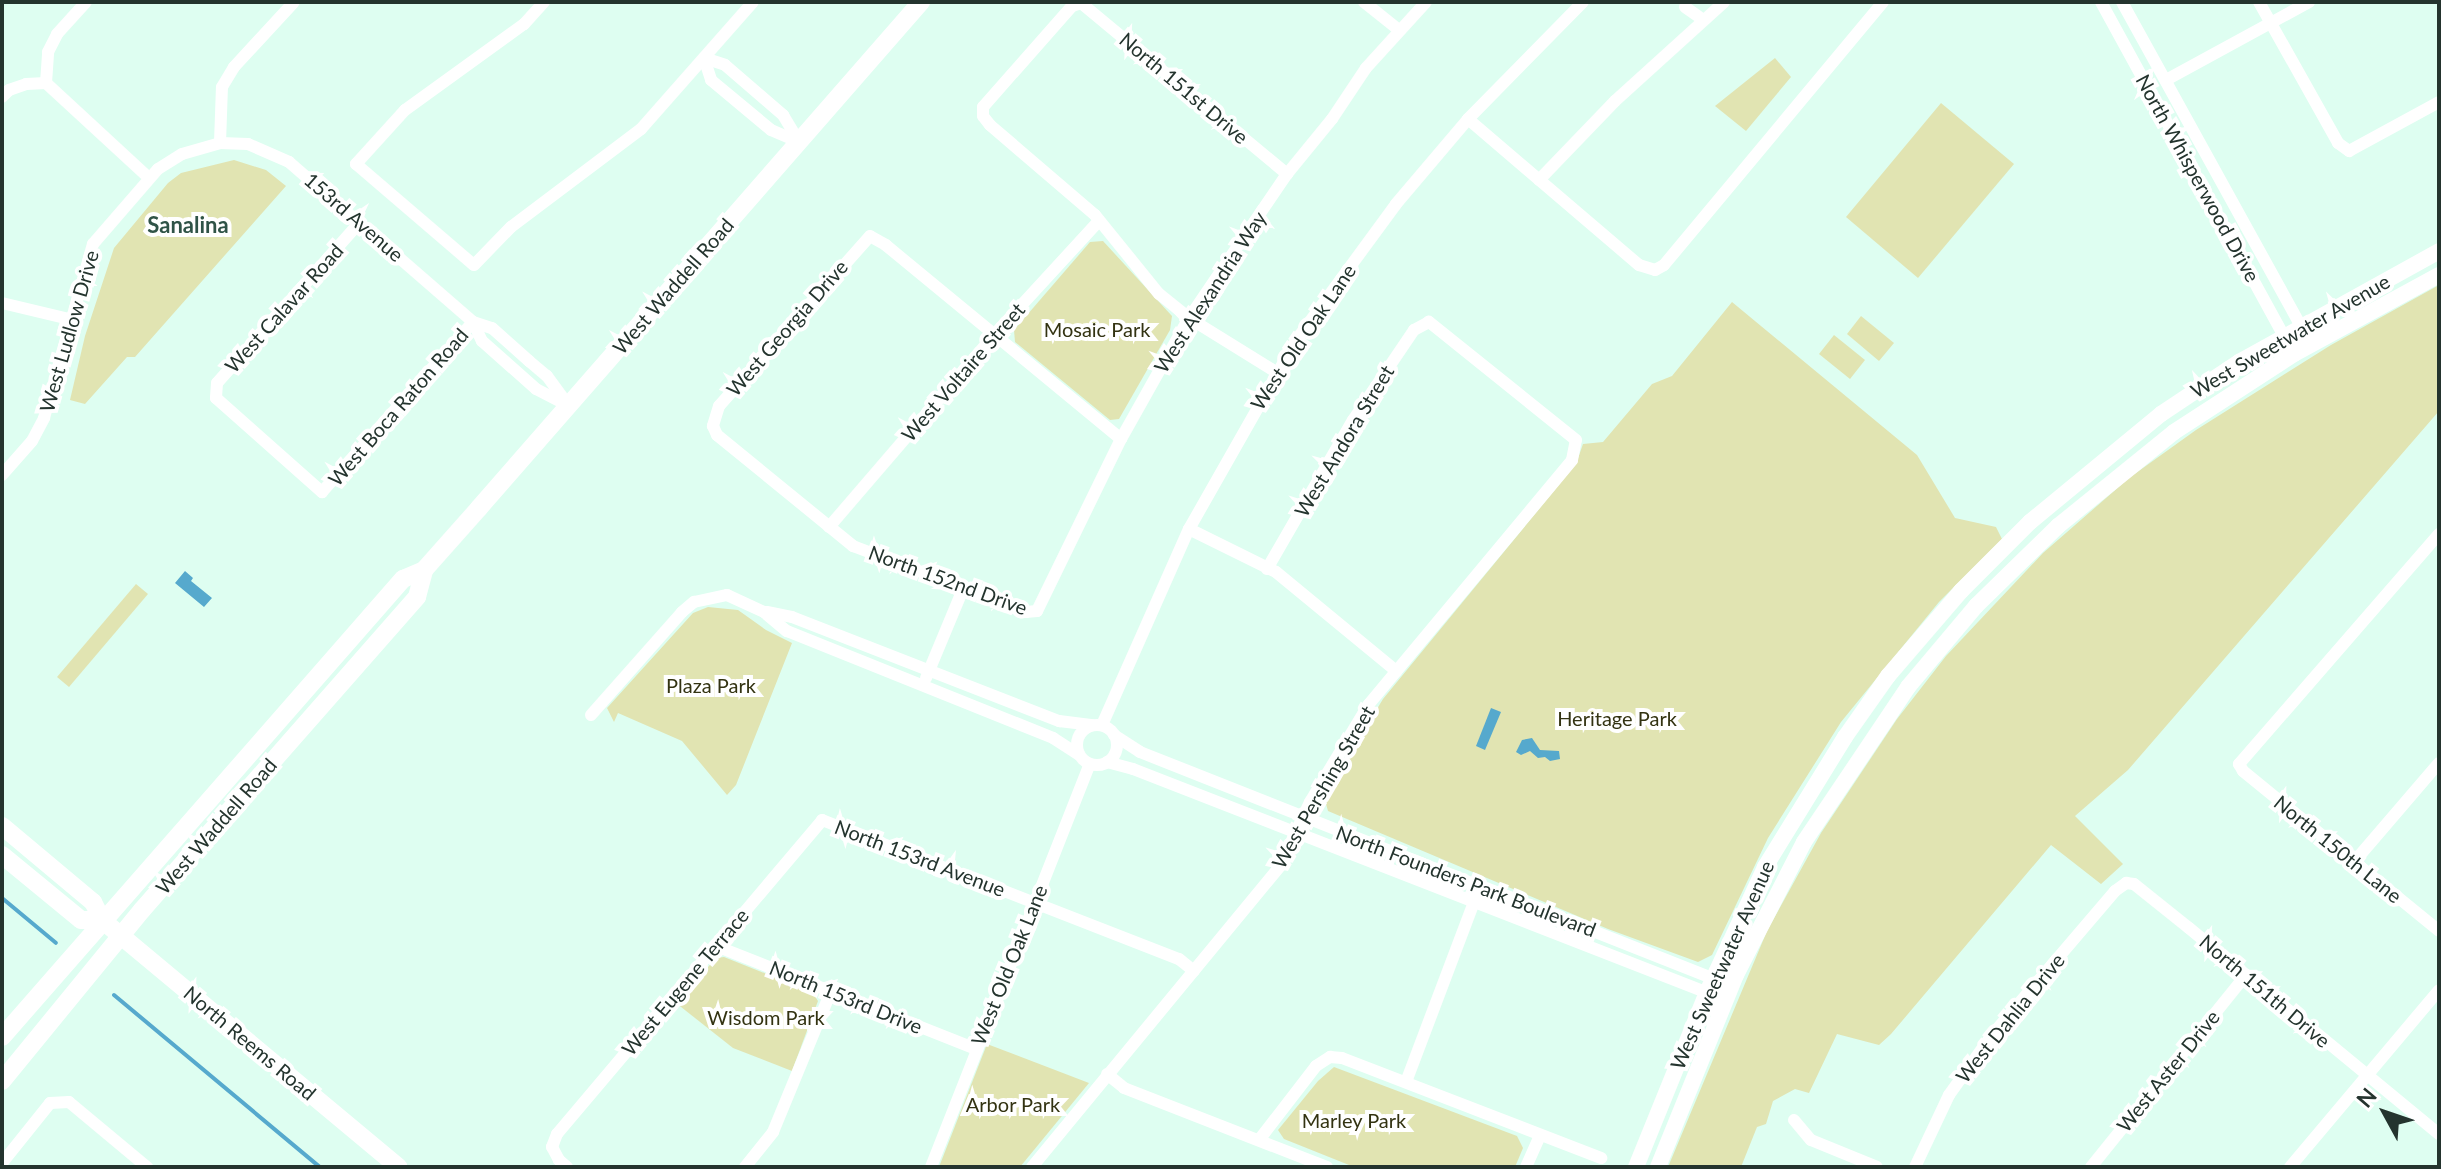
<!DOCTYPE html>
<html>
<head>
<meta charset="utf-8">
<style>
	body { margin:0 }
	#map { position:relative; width:2441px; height:1169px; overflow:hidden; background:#defef1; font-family:Lato,sans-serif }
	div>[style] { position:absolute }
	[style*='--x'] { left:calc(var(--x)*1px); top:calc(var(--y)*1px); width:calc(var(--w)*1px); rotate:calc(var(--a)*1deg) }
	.green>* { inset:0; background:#e1e4b2 }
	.water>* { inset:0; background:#56a9cd }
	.stream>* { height:4px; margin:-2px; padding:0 2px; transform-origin:2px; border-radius:2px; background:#56a9cd }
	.minor>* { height:12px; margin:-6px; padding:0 6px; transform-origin:6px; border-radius:6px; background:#fff }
	.minor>.ring { margin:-6px; padding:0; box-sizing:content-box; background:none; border:12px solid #fff; border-radius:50% }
	.tertiary>* { height:16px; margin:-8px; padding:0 8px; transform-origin:8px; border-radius:8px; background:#fff }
	.secondary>* { height:18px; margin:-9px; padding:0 9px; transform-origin:9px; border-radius:9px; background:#fff }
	span { translate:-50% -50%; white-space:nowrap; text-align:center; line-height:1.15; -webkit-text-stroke:8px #fff; paint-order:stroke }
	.street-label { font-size:20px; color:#24342e }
	.park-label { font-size:20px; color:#333312 }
	.neighbourhood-label { font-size:22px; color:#2f5347; font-weight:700 }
	.frame { position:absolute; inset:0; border:4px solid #24342e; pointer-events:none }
	.north { position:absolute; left:2345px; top:1073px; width:80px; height:80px; -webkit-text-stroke:6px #fff; paint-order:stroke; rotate:310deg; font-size:22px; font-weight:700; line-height:32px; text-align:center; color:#24342e }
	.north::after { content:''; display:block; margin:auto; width:28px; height:36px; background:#24342e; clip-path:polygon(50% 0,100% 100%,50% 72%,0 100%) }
</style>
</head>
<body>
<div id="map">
	<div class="green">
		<i style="clip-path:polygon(1775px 58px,1791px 77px,1746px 131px,1715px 106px)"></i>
		<i style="clip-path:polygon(1941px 103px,2014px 164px,1918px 278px,1846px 217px)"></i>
		<i style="clip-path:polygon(234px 160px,266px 170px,286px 186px,135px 357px,127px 357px,85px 404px,70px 400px,85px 336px,114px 248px,168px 183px,181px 173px)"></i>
		<i style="clip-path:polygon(1103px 241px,1172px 316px,1170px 330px,1119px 419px,1110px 420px,1015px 342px,1014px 330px,1090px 242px)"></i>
		<i style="clip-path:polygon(2439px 285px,2439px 411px,2128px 770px,2075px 816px,2123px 864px,2101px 884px,2051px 845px,1891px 1034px,1879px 1045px,1837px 1034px,1809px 1093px,1795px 1089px,1773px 1101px,1766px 1124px,1757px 1127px,1741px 1167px,1668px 1167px,1767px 931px,1821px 833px,1897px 719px,1946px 656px,2043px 553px,2129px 478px,2196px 430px,2331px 345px)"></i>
		<i style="clip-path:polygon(1732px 302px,1917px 455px,1955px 518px,1996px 527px,2002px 539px,1939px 602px,1841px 722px,1768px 838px,1712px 955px,1698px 962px,1608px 929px,1328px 811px,1324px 797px,1383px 699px,1576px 464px,1583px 444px,1603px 442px,1652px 384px,1672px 376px)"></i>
		<i style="clip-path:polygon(1861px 316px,1894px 343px,1879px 361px,1847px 334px)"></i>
		<i style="clip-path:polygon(1834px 335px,1865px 360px,1850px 379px,1819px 354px)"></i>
		<i style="clip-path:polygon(136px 584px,148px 594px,69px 687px,57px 677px)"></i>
		<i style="clip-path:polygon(708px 607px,738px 610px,766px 630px,792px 643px,736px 785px,727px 795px,682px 741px,618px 713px,614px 722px,607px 708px,693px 613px)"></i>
		<i style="clip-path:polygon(724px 957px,812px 992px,818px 1001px,792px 1071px,733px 1048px,676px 1003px,716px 958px)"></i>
		<i style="clip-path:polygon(987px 1044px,1089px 1083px,1020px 1167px,939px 1167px)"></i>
		<i style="clip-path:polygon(1334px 1067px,1517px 1136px,1523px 1148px,1515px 1167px,1354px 1167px,1284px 1139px,1278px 1130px,1318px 1081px)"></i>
	</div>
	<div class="water">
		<i style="clip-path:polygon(185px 571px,193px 578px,191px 581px,212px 598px,204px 607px,175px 583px)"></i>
		<i style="clip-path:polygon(1491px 708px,1501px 712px,1485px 750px,1476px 746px)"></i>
		<i style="clip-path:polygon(1532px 738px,1540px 750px,1559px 751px,1560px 759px,1550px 761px,1545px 757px,1538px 758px,1530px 751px,1521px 755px,1516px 752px,1522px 740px)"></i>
	</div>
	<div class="stream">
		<i style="--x:2;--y:898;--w:70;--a:39.8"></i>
		<i style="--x:114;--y:995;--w:268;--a:39.9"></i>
	</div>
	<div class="minor">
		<i style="--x:544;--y:2;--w:30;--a:132"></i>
		<i style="--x:524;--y:24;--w:147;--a:144.1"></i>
		<i style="--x:405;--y:110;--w:73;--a:132.2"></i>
		<i style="--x:356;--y:164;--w:155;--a:40.6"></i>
		<i style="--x:474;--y:265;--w:53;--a:-45.8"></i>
		<i style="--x:511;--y:227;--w:163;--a:-37"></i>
		<i style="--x:641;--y:129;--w:169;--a:-48.6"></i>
		<i style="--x:1364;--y:2;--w:45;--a:38.7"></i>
		<i style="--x:2101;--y:2;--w:401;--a:61.3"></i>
		<i style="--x:2122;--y:2;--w:391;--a:61.1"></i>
		<i style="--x:2259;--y:2;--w:162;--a:60.7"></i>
		<i style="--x:2338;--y:143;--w:14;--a:36"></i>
		<i style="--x:2349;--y:151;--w:102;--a:-28.6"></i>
		<i style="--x:1685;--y:7;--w:21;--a:35"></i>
		<i style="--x:704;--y:58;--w:23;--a:72"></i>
		<i style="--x:711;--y:80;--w:78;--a:39.8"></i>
		<i style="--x:771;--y:130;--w:30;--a:23"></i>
		<i style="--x:704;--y:58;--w:22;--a:18"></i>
		<i style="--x:725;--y:65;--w:77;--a:40.8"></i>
		<i style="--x:783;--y:115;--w:31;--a:59"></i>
		<i style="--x:2166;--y:80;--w:163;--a:-28.6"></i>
		<i style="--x:46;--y:83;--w:140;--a:42.7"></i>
		<i style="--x:2;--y:97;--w:10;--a:-45"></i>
		<i style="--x:9;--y:90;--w:18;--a:-19"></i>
		<i style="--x:26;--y:84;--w:20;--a:-3"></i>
		<i style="--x:46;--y:83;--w:31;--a:-86"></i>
		<i style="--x:48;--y:52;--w:20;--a:-63"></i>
		<i style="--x:57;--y:34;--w:43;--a:-47.8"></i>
		<i style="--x:1468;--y:119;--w:225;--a:40.5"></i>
		<i style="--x:1639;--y:265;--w:17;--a:17"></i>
		<i style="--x:1655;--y:270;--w:10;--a:-29"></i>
		<i style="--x:1664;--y:265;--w:342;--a:-50.2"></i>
		<i style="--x:220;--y:143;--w:56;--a:-88"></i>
		<i style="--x:222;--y:87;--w:23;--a:-59"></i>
		<i style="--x:234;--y:67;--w:88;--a:-47.3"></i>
		<i style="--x:1539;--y:180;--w:110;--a:-46.1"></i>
		<i style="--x:1615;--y:101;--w:147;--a:-42.2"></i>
		<i style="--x:360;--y:222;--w:215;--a:131.6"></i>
		<i style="--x:217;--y:383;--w:15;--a:94"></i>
		<i style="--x:216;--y:398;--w:142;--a:41.6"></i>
		<i style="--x:322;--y:492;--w:227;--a:-48.4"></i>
		<i style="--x:2;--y:303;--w:69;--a:13.4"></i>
		<i style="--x:473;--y:322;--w:21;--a:65"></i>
		<i style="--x:482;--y:341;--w:72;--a:41.6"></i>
		<i style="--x:536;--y:389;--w:31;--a:27"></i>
		<i style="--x:1276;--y:372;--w:102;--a:-148.2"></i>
		<i style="--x:1189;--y:318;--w:38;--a:-141"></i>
		<i style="--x:1159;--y:294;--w:102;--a:-129"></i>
		<i style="--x:1095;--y:215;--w:138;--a:-139.4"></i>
		<i style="--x:990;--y:125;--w:11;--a:-128"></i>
		<i style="--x:983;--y:116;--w:9;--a:-90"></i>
		<i style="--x:983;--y:107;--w:135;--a:-48.6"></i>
		<i style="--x:1072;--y:6;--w:9;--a:-18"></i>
		<i style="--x:1081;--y:3;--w:268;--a:39.7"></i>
		<i style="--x:1121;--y:439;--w:305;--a:-140.5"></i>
		<i style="--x:886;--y:245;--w:18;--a:-151"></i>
		<i style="--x:870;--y:236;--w:227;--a:131.6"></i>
		<i style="--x:719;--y:406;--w:21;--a:107"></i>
		<i style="--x:713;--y:426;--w:10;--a:66"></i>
		<i style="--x:717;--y:435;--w:176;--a:39.2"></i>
		<i style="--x:853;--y:546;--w:185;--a:20.9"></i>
		<i style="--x:1026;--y:612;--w:11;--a:-5"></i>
		<i style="--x:1037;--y:611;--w:191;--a:-64"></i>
		<i style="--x:1121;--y:439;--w:139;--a:-60.7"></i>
		<i style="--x:1189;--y:318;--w:174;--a:-55.8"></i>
		<i style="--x:1287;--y:174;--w:71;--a:-50.7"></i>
		<i style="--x:1332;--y:119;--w:61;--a:-56.3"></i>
		<i style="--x:1366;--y:68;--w:89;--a:-47.7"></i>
		<i style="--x:2;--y:475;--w:45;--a:-48.6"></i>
		<i style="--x:32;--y:441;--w:26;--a:-62"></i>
		<i style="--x:44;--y:418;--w:181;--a:-74.3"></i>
		<i style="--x:93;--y:244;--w:99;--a:-49.1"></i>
		<i style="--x:158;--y:169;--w:28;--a:-32"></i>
		<i style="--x:182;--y:154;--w:40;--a:-16"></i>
		<i style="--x:220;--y:143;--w:28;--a:2"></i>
		<i style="--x:248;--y:144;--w:45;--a:23.7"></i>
		<i style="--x:289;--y:162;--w:244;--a:41"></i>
		<i style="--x:473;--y:322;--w:20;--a:18"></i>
		<i style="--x:492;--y:328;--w:50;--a:41.7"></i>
		<i style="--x:529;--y:361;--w:23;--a:40"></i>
		<i style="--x:547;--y:376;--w:36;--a:54"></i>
		<i style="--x:829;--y:527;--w:253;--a:-49.3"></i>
		<i style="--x:994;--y:335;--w:155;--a:-47.4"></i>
		<i style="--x:1189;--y:529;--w:97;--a:26.3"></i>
		<i style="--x:1276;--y:572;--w:156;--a:39.5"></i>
		<i style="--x:2439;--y:534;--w:305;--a:131"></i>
		<i style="--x:2239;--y:764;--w:8;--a:60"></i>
		<i style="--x:2243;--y:771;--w:253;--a:39.2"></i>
		<i style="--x:767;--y:612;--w:25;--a:11"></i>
		<i style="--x:792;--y:617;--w:287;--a:21.3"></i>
		<i style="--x:1059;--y:721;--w:34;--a:7"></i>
		<i style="--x:926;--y:678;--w:96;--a:-67.4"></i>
		<i style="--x:591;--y:715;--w:137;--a:-48.5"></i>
		<i style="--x:682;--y:612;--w:16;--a:-40"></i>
		<i style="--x:694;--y:602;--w:34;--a:-12"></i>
		<i style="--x:727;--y:595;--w:41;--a:24.7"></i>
		<i style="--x:764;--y:612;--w:30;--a:40"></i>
		<i style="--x:787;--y:631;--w:287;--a:21.9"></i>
		<i style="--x:1053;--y:738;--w:30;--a:33"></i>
		<i class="ring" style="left:1077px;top:725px;width:28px;height:28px"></i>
		<i style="--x:1102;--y:725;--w:214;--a:-66.1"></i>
		<i style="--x:1189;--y:529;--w:219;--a:-60.4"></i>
		<i style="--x:1297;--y:339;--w:167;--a:-53.7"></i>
		<i style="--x:1396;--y:204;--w:111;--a:-49.7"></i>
		<i style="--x:1468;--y:119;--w:164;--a:-45.5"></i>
		<i style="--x:1114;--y:735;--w:31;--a:33"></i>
		<i style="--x:1140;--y:752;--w:637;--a:21.57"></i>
		<i style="--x:1107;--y:762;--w:27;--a:15"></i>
		<i style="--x:1133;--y:769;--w:636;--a:21.28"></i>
		<i style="--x:2354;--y:862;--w:130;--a:-49.4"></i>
		<i style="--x:716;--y:946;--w:280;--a:21.6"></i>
		<i style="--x:1107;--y:1074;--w:22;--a:39"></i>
		<i style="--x:1124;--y:1088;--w:218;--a:21.3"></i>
		<i style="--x:1406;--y:1082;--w:210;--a:-69.3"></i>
		<i style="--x:1794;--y:1120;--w:26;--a:50"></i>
		<i style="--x:1811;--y:1140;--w:71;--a:22.2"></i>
		<i style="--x:1259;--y:1140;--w:93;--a:-52.4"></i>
		<i style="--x:1316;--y:1066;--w:17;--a:-33"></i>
		<i style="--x:1330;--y:1057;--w:12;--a:5"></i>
		<i style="--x:1342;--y:1058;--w:278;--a:21.1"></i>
		<i style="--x:2;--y:1163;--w:77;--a:-51.3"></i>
		<i style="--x:50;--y:1103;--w:19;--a:-3"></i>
		<i style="--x:69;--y:1102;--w:102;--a:39.8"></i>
		<i style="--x:567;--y:1167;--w:11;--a:-139"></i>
		<i style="--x:559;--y:1160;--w:15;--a:-118"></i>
		<i style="--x:552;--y:1147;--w:14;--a:-69"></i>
		<i style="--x:557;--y:1134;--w:411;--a:-49.8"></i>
		<i style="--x:822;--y:820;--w:383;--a:21.3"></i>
		<i style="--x:1179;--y:959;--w:19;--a:39"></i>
		<i style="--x:745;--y:1167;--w:45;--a:-51.3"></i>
		<i style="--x:773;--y:1132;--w:152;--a:-67.6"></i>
		<i style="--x:931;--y:1167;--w:433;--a:-68.5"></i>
		<i style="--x:1032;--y:1167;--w:390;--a:-50.5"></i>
		<i style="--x:1280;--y:866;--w:71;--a:-64.9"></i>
		<i style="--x:1310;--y:802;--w:114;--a:-59"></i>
		<i style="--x:1369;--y:704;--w:317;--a:-50.2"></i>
		<i style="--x:1572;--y:460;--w:20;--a:-79"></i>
		<i style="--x:1576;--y:440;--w:189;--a:-141.2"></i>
		<i style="--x:1429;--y:322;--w:17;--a:152"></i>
		<i style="--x:1414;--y:330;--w:109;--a:124.1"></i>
		<i style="--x:1353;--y:420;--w:172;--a:120"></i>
		<i style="--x:1526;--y:1167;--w:35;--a:-66"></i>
		<i style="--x:1915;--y:1167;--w:80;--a:-64.7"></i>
		<i style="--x:1949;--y:1095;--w:74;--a:-54.4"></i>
		<i style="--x:1992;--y:1035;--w:189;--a:-49.5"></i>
		<i style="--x:2115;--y:891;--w:14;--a:-36"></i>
		<i style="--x:2126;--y:883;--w:8;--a:7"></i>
		<i style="--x:2134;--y:884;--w:70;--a:38.7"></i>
		<i style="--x:2189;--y:928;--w:324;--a:39.5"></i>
		<i style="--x:2091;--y:1167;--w:247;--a:-51.1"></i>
		<i style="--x:2290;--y:1167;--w:231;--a:-49.9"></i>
	</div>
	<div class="tertiary">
		<i style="--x:1636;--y:1167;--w:189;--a:-67.9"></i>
		<i style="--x:1707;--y:992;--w:138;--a:-65.1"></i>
		<i style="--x:1765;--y:867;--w:153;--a:-58.4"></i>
		<i style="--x:1845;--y:737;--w:75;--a:-54.8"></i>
		<i style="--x:1888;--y:676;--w:112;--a:-49.3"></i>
		<i style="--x:1961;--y:591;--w:98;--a:-45"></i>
		<i style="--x:2030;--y:522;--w:170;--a:-39.5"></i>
		<i style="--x:2161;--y:414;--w:94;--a:-33.7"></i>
		<i style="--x:2239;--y:362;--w:229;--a:-29"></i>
		<i style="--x:1658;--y:1167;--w:207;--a:-67.9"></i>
		<i style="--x:1736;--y:975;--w:149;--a:-62.9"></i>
		<i style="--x:1804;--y:842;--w:187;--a:-56.1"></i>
		<i style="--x:1908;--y:687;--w:106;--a:-50"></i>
		<i style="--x:1976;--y:606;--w:115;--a:-44.3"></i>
		<i style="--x:2058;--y:526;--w:149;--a:-39"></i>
		<i style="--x:2174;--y:432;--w:143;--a:-33"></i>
		<i style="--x:2294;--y:354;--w:165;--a:-28.6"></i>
	</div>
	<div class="secondary">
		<i style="--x:2;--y:826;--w:119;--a:39.9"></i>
		<i style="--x:93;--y:902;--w:20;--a:63"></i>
		<i style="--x:102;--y:920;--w:386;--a:39.8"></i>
		<i style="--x:2;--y:855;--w:102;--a:39.4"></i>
		<i style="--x:81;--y:920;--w:21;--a:0"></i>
		<i style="--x:2;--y:1037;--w:609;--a:-48.8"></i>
		<i style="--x:403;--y:579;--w:23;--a:-23"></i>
		<i style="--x:424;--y:570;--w:83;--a:-48.4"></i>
		<i style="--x:479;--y:508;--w:672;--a:-48.86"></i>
		<i style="--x:2;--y:1081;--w:221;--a:-50.7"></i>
		<i style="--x:142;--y:910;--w:417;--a:-48.7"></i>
		<i style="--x:417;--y:597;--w:28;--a:-75"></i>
	</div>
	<div class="street-label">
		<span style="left:1184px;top:88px;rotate:40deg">North 151st Drive</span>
		<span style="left:2198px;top:178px;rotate:61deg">North Whisperwood Drive</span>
		<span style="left:354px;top:217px;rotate:41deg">153rd Avenue</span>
		<span style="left:673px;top:286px;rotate:-49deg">West Waddell Road</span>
		<span style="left:1210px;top:292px;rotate:-57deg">West Alexandria Way</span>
		<span style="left:284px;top:308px;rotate:-48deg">West Calavar Road</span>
		<span style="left:787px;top:328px;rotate:-49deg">West Georgia Drive</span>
		<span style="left:69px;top:331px;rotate:-74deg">West Ludlow Drive</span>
		<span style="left:2290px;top:336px;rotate:-30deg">West Sweetwater Avenue</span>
		<span style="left:1303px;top:337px;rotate:-56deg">West Old Oak Lane</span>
		<span style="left:963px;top:372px;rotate:-49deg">West Voltaire Street</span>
		<span style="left:398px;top:407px;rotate:-49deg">West Boca Raton Road</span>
		<span style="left:1344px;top:441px;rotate:-59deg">West Andora Street</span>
		<span style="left:948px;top:580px;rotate:20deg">North 152nd Drive</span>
		<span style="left:1323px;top:787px;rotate:-60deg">West Pershing Street</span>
		<span style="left:216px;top:826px;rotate:-49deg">West Waddell Road</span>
		<span style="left:2338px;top:849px;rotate:39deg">North 150th Lane</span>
		<span style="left:920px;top:858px;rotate:21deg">North 153rd Avenue</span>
		<span style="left:1466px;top:881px;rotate:21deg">North Founders Park Boulevard</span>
		<span style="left:1009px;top:965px;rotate:-68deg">West Old Oak Lane</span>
		<span style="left:1722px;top:965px;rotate:-66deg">West Sweetwater Avenue</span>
		<span style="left:685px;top:982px;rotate:-50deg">West Eugene Terrace</span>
		<span style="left:2265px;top:991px;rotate:40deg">North 151th Drive</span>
		<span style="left:846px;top:997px;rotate:22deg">North 153rd Drive</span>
		<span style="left:2010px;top:1018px;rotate:-51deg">West Dahlia Drive</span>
		<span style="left:250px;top:1043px;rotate:40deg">North Reems Road</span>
		<span style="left:2168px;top:1071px;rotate:-51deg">West Aster Drive</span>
	</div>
	<div class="park-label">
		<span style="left:1097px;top:329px">Mosaic Park</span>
		<span style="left:711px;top:685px">Plaza Park</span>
		<span style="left:1617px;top:718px">Heritage Park</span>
		<span style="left:766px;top:1017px">Wisdom Park</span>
		<span style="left:1013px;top:1104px">Arbor Park</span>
		<span style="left:1354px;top:1120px">Marley Park</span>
	</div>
	<div class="neighbourhood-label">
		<span style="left:188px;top:225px">Sanalina</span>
	</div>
	<div class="frame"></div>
	<div class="north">N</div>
</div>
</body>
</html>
